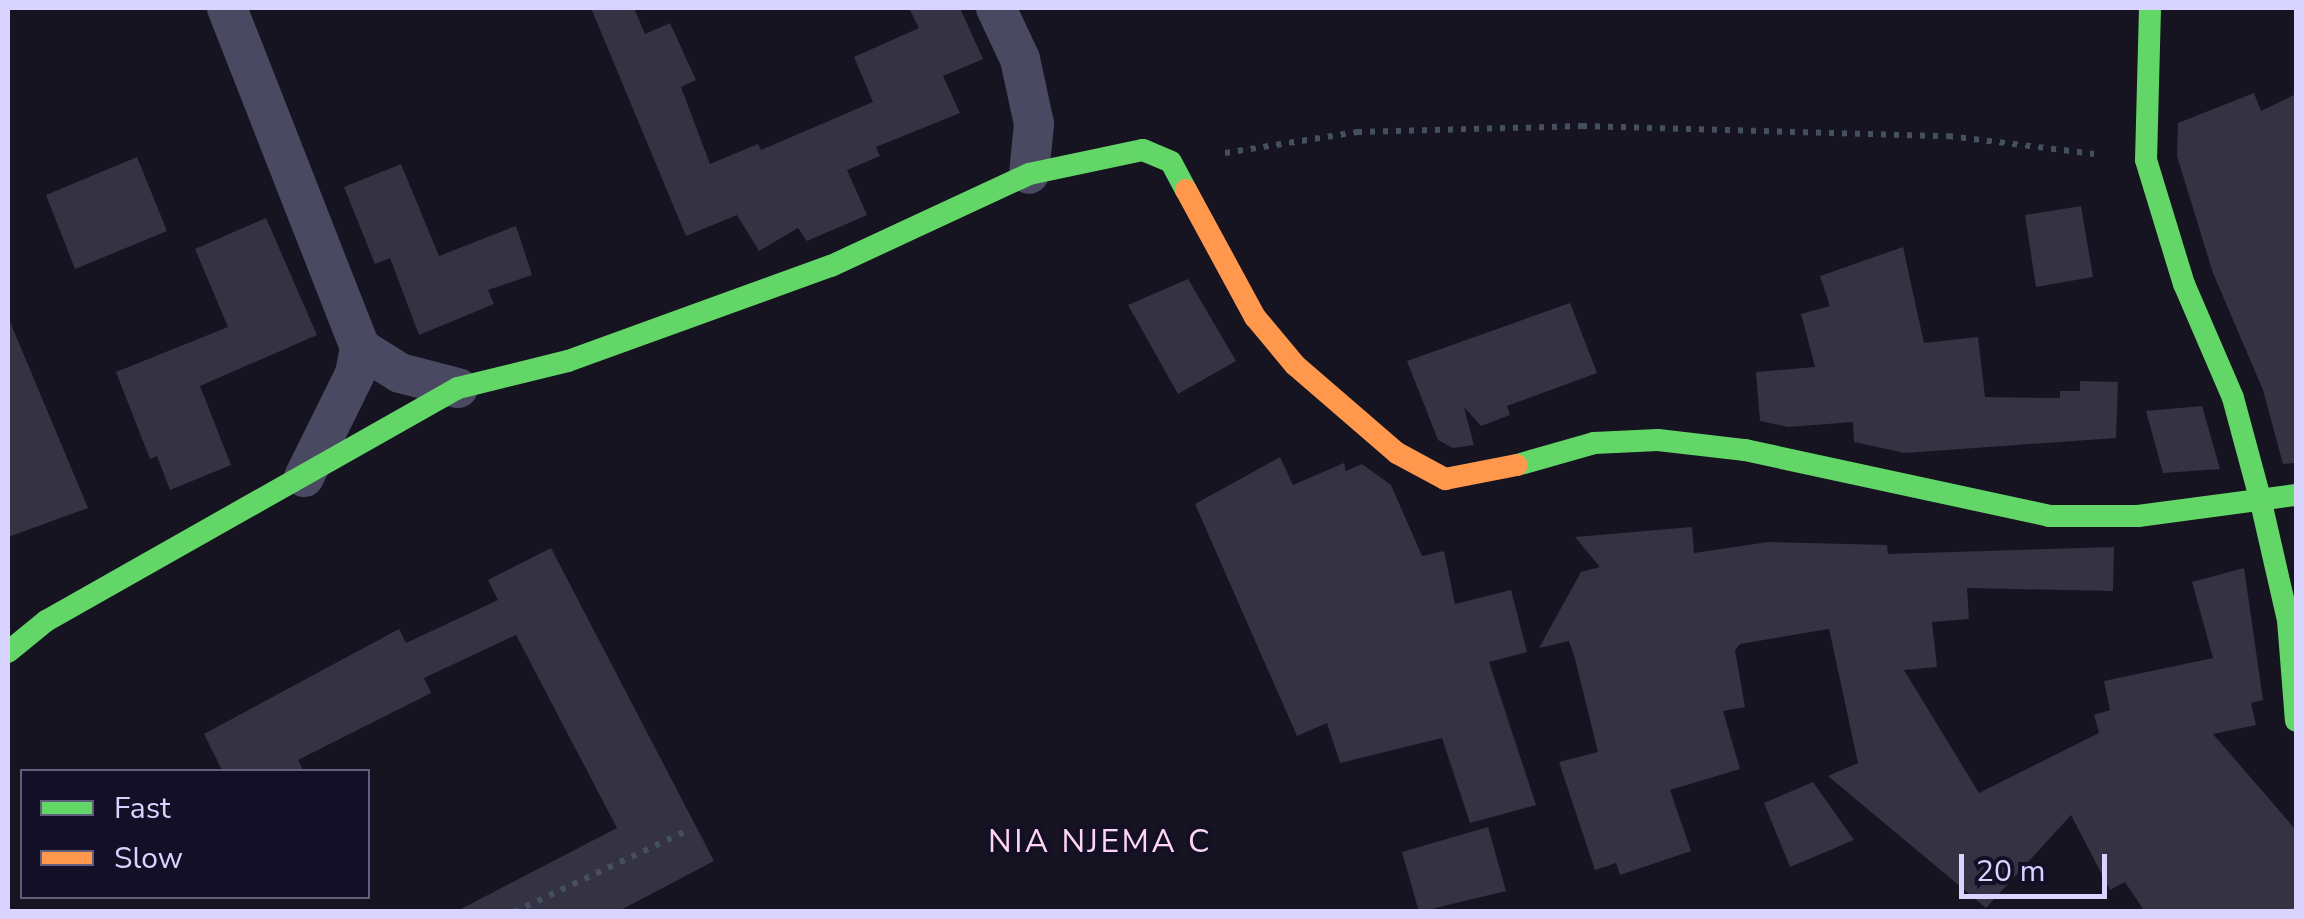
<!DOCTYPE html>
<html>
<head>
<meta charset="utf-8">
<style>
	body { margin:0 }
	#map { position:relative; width:2304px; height:919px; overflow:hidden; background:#161421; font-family:"Nunito Sans",sans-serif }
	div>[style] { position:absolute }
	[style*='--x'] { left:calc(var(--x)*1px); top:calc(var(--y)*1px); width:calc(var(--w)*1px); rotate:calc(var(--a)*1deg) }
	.building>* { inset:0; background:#343243 }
	.path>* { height:6px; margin-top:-3px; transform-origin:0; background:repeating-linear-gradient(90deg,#44505f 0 5px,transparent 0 13px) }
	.street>* { height:40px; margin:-20px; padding:0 20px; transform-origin:20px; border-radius:20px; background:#4a4962 }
	.fast>* { height:22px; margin:-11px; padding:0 11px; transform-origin:11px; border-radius:11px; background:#63d668 }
	.slow>* { height:22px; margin:-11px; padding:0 11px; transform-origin:11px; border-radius:11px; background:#ff974d }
	span { translate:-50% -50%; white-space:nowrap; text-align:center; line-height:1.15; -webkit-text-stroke:8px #130f26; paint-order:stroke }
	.quarter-label { font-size:32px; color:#ffd6f0; letter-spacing:2.5px }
	.frame { position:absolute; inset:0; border:10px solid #d9d4ff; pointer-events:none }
	.legend { position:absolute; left:20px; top:769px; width:350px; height:130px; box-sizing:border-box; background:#130f26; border:2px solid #625e7d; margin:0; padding:12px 18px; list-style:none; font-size:30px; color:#d9d4ff }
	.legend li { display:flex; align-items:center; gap:20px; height:50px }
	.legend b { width:50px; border:2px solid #625e7d }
	.scale { position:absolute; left:1959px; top:854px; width:148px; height:45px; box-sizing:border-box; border:5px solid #d9d4ff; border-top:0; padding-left:12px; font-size:30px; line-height:35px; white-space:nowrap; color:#d9d4ff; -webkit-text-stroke:8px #130f26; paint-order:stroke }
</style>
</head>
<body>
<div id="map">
	<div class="building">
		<i style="clip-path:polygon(591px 8px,634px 8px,645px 34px,670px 23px,696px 80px,681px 87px,710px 164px,758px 144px,761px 150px,873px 102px,854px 57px,919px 28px,909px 8px,960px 8px,983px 59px,943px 76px,960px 113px,876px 147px,880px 156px,847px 170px,867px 215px,807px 241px,798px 228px,759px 251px,737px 215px,686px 236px)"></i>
		<i style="clip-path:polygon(2254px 93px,2261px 111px,2296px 94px,2296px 463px,2283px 464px,2263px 390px,2213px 273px,2177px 156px,2178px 123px)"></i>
		<i style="clip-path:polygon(137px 157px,167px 231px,75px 269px,46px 195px)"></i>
		<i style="clip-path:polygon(401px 164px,439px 256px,516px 226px,532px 275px,488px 290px,494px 304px,419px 335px,390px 258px,375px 264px,344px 187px)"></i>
		<i style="clip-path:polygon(2081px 206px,2093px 277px,2036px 287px,2025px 215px)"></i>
		<i style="clip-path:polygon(266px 218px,317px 335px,200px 386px,231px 465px,170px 490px,157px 456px,150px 459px,116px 372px,228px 327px,195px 249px)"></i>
		<i style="clip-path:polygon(1903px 247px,1924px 343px,1978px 337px,1985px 397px,2060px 398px,2060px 391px,2080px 391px,2080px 381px,2118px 382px,2116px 438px,1905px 453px,1854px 442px,1853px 422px,1788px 427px,1760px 421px,1756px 372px,1815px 367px,1801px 314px,1830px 306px,1820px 276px)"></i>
		<i style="clip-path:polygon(1188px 279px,1236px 361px,1178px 394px,1128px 305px)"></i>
		<i style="clip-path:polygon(1570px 303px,1597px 373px,1507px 406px,1510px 415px,1481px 426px,1464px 407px,1474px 445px,1453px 448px,1438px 440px,1407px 361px)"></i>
		<i style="clip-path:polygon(8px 317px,88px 508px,8px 537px)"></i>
		<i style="clip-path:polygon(2202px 406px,2220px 469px,2163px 473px,2146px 411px)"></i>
		<i style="clip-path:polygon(1280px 457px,1293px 485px,1344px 463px,1346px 471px,1362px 464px,1391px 485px,1422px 556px,1444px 551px,1455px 604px,1511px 590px,1527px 652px,1489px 662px,1536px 805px,1470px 823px,1442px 738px,1340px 763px,1327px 723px,1297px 736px,1195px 504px)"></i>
		<i style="clip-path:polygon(1692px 527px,1694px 553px,1768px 542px,1887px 545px,1888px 554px,2114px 547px,2113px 591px,1967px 588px,1969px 619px,1932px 622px,1937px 667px,1904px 670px,1979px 793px,2099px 733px,2094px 715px,2110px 710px,2104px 681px,2213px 658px,2192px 582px,2244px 568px,2263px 700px,2251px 703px,2256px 725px,2213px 734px,2296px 830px,2296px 912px,2145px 912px,2125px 882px,2110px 890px,2071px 815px,1986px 908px,1828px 776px,1858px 763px,1829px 629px,1740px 644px,1735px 650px,1745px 707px,1723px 711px,1740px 769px,1670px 790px,1691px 851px,1620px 875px,1616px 863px,1595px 870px,1559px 762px,1598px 752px,1575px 659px,1569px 641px,1539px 648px,1581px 572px,1600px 567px,1575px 537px)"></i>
		<i style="clip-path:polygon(551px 548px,714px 861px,617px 912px,455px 912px,617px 828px,516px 635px,424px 678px,431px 693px,298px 760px,304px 772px,223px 772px,204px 734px,399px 629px,406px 643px,498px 600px,488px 580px)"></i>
		<i style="clip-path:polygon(1813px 782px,1854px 840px,1790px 867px,1764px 803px)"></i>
		<i style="clip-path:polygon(1488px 827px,1506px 891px,1419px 912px,1402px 852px)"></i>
	</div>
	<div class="path">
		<i style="--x:1225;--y:153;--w:134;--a:-9"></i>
		<i style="--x:1357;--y:132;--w:225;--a:-1.5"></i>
		<i style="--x:1582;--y:126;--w:366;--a:1.6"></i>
		<i style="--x:1948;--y:136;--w:147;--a:7"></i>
		<i style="--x:514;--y:912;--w:188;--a:-25.2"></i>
	</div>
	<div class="street">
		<i style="--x:227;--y:8;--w:365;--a:68.6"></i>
		<i style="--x:360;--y:348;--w:26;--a:101"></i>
		<i style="--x:355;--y:374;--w:115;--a:116.3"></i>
		<i style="--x:996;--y:8;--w:56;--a:64.8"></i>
		<i style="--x:1020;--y:59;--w:66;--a:77.8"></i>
		<i style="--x:1034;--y:124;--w:50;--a:95.7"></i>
		<i style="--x:360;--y:348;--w:47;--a:32"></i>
		<i style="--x:400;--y:373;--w:60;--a:14.5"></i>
	</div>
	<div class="fast">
		<i style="--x:2150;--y:8;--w:152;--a:91.5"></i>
		<i style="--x:2146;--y:160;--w:130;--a:73"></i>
		<i style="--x:2184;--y:284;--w:124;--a:66.7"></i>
		<i style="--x:2233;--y:398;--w:104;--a:74.9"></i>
		<i style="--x:2260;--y:498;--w:125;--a:77.1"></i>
		<i style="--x:2288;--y:620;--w:101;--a:85.5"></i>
		<i style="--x:1517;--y:465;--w:80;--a:-15.9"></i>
		<i style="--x:1594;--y:443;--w:64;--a:-2.7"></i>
		<i style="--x:1658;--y:440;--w:88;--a:6.6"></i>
		<i style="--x:1745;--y:450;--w:311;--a:12.2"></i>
		<i style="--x:2049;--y:516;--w:89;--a:0"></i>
		<i style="--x:2138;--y:516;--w:159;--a:-7.6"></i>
		<i style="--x:8;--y:652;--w:49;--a:-39.2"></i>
		<i style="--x:46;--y:621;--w:473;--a:-29.5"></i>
		<i style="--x:458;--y:388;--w:113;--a:-13.8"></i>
		<i style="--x:568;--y:361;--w:280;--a:-19.9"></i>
		<i style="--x:831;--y:266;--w:218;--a:-24.9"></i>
		<i style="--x:1029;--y:174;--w:116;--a:-11.9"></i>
		<i style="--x:1143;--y:150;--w:30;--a:23"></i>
		<i style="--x:1171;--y:162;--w:32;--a:62"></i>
	</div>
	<div class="slow">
		<i style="--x:1186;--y:190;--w:145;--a:61.5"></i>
		<i style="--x:1255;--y:317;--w:62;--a:50.2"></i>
		<i style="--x:1295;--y:365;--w:135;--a:40.8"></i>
		<i style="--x:1397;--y:453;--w:55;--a:28.4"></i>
		<i style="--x:1445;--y:479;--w:73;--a:-11"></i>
	</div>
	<div class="quarter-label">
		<span style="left:1100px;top:842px">NIA NJEMA C</span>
	</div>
	<div class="frame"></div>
	<ul class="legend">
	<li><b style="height:12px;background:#63d668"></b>Fast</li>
	<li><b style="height:12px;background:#ff974d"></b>Slow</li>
	</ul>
	<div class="scale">20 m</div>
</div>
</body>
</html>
